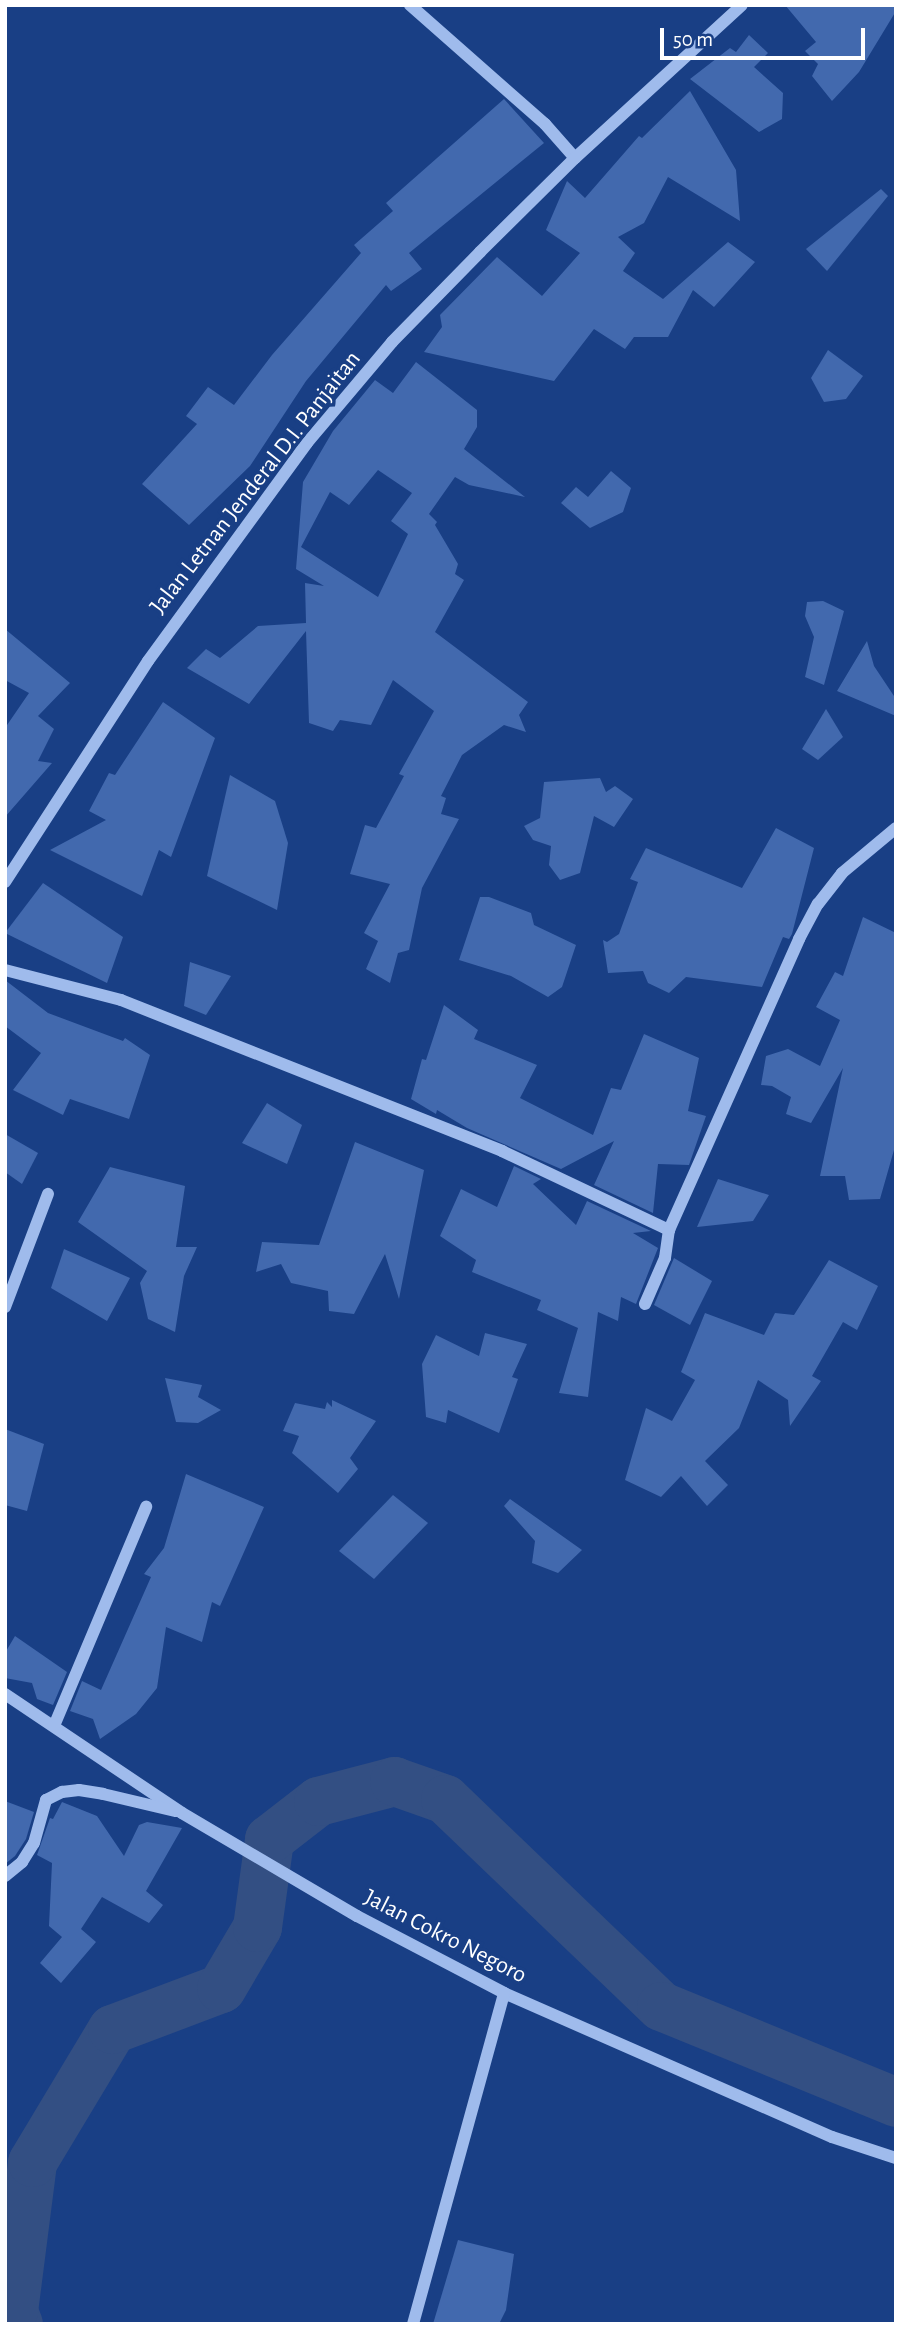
<!DOCTYPE html>
<html>
<head>
<meta charset="utf-8">
<style>
	body { margin:0 }
	#map { position:relative; width:901px; height:2329px; overflow:hidden; background:#193f85; font-family:"Alegreya Sans",sans-serif }
	div>[style] { position:absolute }
	[style*='--x'] { left:calc(var(--x)*1px); top:calc(var(--y)*1px); width:calc(var(--w)*1px); rotate:calc(var(--a)*1deg) }
	.river>* { height:49px; margin:-24.5px; padding:0 24.5px; transform-origin:24.5px; border-radius:24.5px; background:#334f83 }
	.building>* { inset:0; background:#4269ae }
	.minor>* { height:12px; margin:-6px; padding:0 6px; transform-origin:6px; border-radius:6px; background:#9fbbec }
	span { translate:-50% -50%; white-space:nowrap; text-align:center; line-height:1.15; -webkit-text-stroke:7px #193f85; paint-order:stroke }
	.street-label { font-size:24px; color:#fff }
	.frame { position:absolute; inset:0; border:7px solid #fff; pointer-events:none }
	.scale { position:absolute; left:660px; top:28px; width:205px; height:32px; box-sizing:border-box; border:4px solid #fff; border-top:0; padding-left:9px; font-size:21px; line-height:24px; white-space:nowrap; color:#fff; -webkit-text-stroke:5px #193f85; paint-order:stroke }
</style>
</head>
<body>
<div id="map">
	<div class="river">
		<i style="--x:18;--y:2324;--w:14;--a:-111"></i>
		<i style="--x:13;--y:2311;--w:150;--a:-82.7"></i>
		<i style="--x:32;--y:2162;--w:155;--a:-59"></i>
		<i style="--x:112;--y:2029;--w:116;--a:-20.6"></i>
		<i style="--x:221;--y:1988;--w:71;--a:-59.5"></i>
		<i style="--x:257;--y:1927;--w:89;--a:-82.2"></i>
		<i style="--x:269;--y:1839;--w:62;--a:-37.8"></i>
		<i style="--x:318;--y:1801;--w:79;--a:-14.7"></i>
		<i style="--x:394;--y:1781;--w:54;--a:19.4"></i>
		<i style="--x:445;--y:1799;--w:299;--a:43.8"></i>
		<i style="--x:661;--y:2006;--w:254;--a:22.2"></i>
	</div>
	<div class="building">
		<i style="clip-path:polygon(785px 5px,896px 5px,896px 11px,859px 72px,832px 101px,812px 76px,818px 64px,805px 51px,816px 42px)"></i>
		<i style="clip-path:polygon(749px 35px,768px 53px,754px 67px,783px 93px,782px 119px,759px 132px,690px 79px,730px 48px,736px 52px)"></i>
		<i style="clip-path:polygon(690px 91px,736px 170px,740px 221px,668px 177px,644px 223px,618px 237px,635px 253px,623px 271px,663px 299px,728px 242px,755px 262px,714px 307px,693px 290px,668px 337px,634px 337px,625px 349px,594px 329px,554px 381px,424px 352px,442px 327px,440px 315px,497px 257px,542px 296px,580px 253px,546px 230px,567px 181px,585px 198px,639px 136px,642px 138px)"></i>
		<i style="clip-path:polygon(504px 99px,544px 143px,409px 253px,422px 269px,391px 291px,386px 285px,306px 381px,250px 466px,189px 525px,142px 484px,197px 424px,186px 416px,208px 387px,234px 405px,272px 355px,361px 253px,354px 245px,393px 211px,386px 203px)"></i>
		<i style="clip-path:polygon(881px 189px,888px 196px,827px 271px,806px 249px)"></i>
		<i style="clip-path:polygon(828px 350px,863px 376px,846px 399px,824px 402px,811px 378px)"></i>
		<i style="clip-path:polygon(evenodd,416px 362px,477px 410px,477px 427px,464px 449px,525px 497px,469px 485px,455px 477px,429px 514px,437px 522px,435px 525px,458px 564px,455px 574px,464px 580px,435px 632px,528px 702px,519px 715px,526px 732px,504px 725px,462px 755px,441px 796px,446px 798px,441px 814px,459px 819px,422px 888px,409px 950px,398px 953px,390px 983px,366px 969px,378px 941px,364px 933px,390px 884px,350px 874px,365px 825px,376px 828px,404px 776px,399px 774px,434px 711px,393px 680px,371px 725px,340px 720px,333px 731px,309px 723px,306px 631px,249px 704px,187px 668px,206px 649px,220px 658px,258px 626px,306px 623px,305px 583px,324px 586px,296px 569px,303px 482px,333px 431px,375px 380px,393px 393px,416px 362px,378px 470px,412px 493px,391px 521px,408px 534px,378px 597px,301px 547px,330px 492px,349px 505px,378px 470px)"></i>
		<i style="clip-path:polygon(611px 471px,631px 488px,623px 512px,590px 528px,561px 503px,576px 487px,588px 497px)"></i>
		<i style="clip-path:polygon(823px 601px,844px 611px,824px 685px,805px 677px,814px 637px,805px 616px,807px 602px)"></i>
		<i style="clip-path:polygon(5px 629px,70px 683px,38px 716px,54px 729px,38px 761px,52px 763px,5px 817px,5px 728px,29px 693px,5px 680px)"></i>
		<i style="clip-path:polygon(867px 641px,874px 666px,896px 699px,896px 716px,837px 691px)"></i>
		<i style="clip-path:polygon(163px 702px,215px 738px,171px 857px,159px 850px,142px 896px,50px 850px,106px 820px,89px 811px,109px 773px,115px 775px)"></i>
		<i style="clip-path:polygon(826px 709px,843px 737px,818px 760px,802px 749px)"></i>
		<i style="clip-path:polygon(230px 775px,275px 801px,288px 843px,277px 910px,207px 876px)"></i>
		<i style="clip-path:polygon(600px 778px,606px 792px,615px 786px,633px 799px,614px 827px,594px 816px,580px 873px,560px 880px,549px 865px,551px 846px,533px 840px,524px 826px,540px 818px,544px 782px)"></i>
		<i style="clip-path:polygon(776px 828px,814px 848px,792px 934px,789px 939px,783px 937px,762px 987px,686px 977px,669px 993px,648px 983px,643px 971px,608px 973px,603px 940px,607px 942px,619px 934px,638px 882px,630px 879px,646px 848px,742px 888px)"></i>
		<i style="clip-path:polygon(43px 883px,123px 937px,107px 983px,5px 933px)"></i>
		<i style="clip-path:polygon(480px 897px,489px 897px,531px 913px,534px 925px,576px 945px,562px 987px,548px 997px,511px 976px,459px 960px)"></i>
		<i style="clip-path:polygon(863px 917px,896px 933px,896px 1143px,880px 1199px,849px 1200px,845px 1176px,820px 1176px,843px 1068px,811px 1123px,786px 1114px,791px 1097px,772px 1086px,761px 1085px,766px 1056px,788px 1049px,820px 1066px,840px 1020px,816px 1007px,835px 972px,843px 976px)"></i>
		<i style="clip-path:polygon(190px 962px,231px 976px,206px 1015px,184px 1006px)"></i>
		<i style="clip-path:polygon(5px 980px,48px 1013px,123px 1041px,125px 1038px,150px 1055px,129px 1119px,70px 1099px,63px 1115px,13px 1090px,41px 1053px,5px 1026px)"></i>
		<i style="clip-path:polygon(444px 1005px,478px 1030px,474px 1039px,537px 1065px,520px 1098px,593px 1135px,611px 1088px,621px 1090px,644px 1034px,699px 1058px,688px 1111px,706px 1116px,689px 1165px,658px 1164px,653px 1213px,594px 1185px,614px 1141px,561px 1169px,467px 1128px,437px 1110px,436px 1114px,411px 1099px,422px 1059px,426px 1060px)"></i>
		<i style="clip-path:polygon(267px 1103px,302px 1125px,287px 1164px,242px 1143px)"></i>
		<i style="clip-path:polygon(5px 1134px,38px 1153px,22px 1184px,5px 1172px)"></i>
		<i style="clip-path:polygon(355px 1142px,424px 1170px,399px 1299px,385px 1254px,354px 1314px,329px 1311px,328px 1291px,291px 1283px,281px 1264px,256px 1272px,262px 1242px,319px 1245px)"></i>
		<i style="clip-path:polygon(514px 1166px,541px 1179px,533px 1184px,576px 1225px,587px 1201px,651px 1231px,633px 1233px,658px 1248px,636px 1304px,621px 1297px,618px 1321px,598px 1312px,588px 1397px,559px 1393px,578px 1328px,537px 1310px,541px 1300px,472px 1272px,476px 1260px,440px 1236px,461px 1189px,497px 1207px)"></i>
		<i style="clip-path:polygon(110px 1167px,185px 1186px,176px 1247px,197px 1247px,184px 1276px,175px 1332px,148px 1319px,140px 1283px,147px 1271px,78px 1222px)"></i>
		<i style="clip-path:polygon(718px 1179px,769px 1195px,753px 1221px,697px 1227px)"></i>
		<i style="clip-path:polygon(64px 1249px,130px 1278px,107px 1321px,51px 1288px)"></i>
		<i style="clip-path:polygon(674px 1258px,712px 1281px,690px 1325px,654px 1305px)"></i>
		<i style="clip-path:polygon(829px 1260px,878px 1286px,857px 1330px,843px 1322px,812px 1376px,821px 1381px,790px 1426px,788px 1400px,758px 1380px,739px 1428px,705px 1461px,728px 1485px,707px 1506px,681px 1476px,661px 1497px,625px 1480px,646px 1408px,672px 1421px,695px 1380px,681px 1372px,705px 1313px,764px 1335px,775px 1313px,794px 1315px)"></i>
		<i style="clip-path:polygon(485px 1333px,527px 1344px,512px 1377px,518px 1379px,499px 1433px,448px 1410px,446px 1423px,426px 1417px,422px 1364px,436px 1335px,479px 1356px)"></i>
		<i style="clip-path:polygon(165px 1378px,202px 1385px,198px 1397px,221px 1410px,198px 1423px,176px 1422px)"></i>
		<i style="clip-path:polygon(332px 1400px,376px 1421px,350px 1458px,358px 1469px,338px 1493px,292px 1453px,299px 1436px,283px 1431px,295px 1403px,325px 1409px,327px 1402px,332px 1407px)"></i>
		<i style="clip-path:polygon(5px 1429px,44px 1444px,27px 1511px,5px 1505px)"></i>
		<i style="clip-path:polygon(186px 1474px,264px 1507px,220px 1606px,212px 1602px,202px 1642px,166px 1627px,157px 1688px,136px 1714px,100px 1739px,93px 1719px,70px 1711px,82px 1681px,101px 1690px,151px 1577px,144px 1574px,164px 1548px)"></i>
		<i style="clip-path:polygon(393px 1495px,428px 1523px,374px 1579px,339px 1551px)"></i>
		<i style="clip-path:polygon(510px 1499px,582px 1550px,558px 1573px,532px 1563px,535px 1541px,504px 1506px)"></i>
		<i style="clip-path:polygon(15px 1636px,67px 1672px,53px 1705px,37px 1699px,32px 1683px,5px 1678px,5px 1653px)"></i>
		<i style="clip-path:polygon(5px 1801px,34px 1812px,26px 1839px,15px 1856px,5px 1864px)"></i>
		<i style="clip-path:polygon(62px 1802px,97px 1816px,124px 1856px,139px 1825px,147px 1822px,182px 1828px,146px 1891px,163px 1905px,149px 1923px,102px 1897px,81px 1929px,96px 1942px,61px 1983px,40px 1963px,62px 1937px,49px 1926px,52px 1863px,37px 1855px,50px 1818px,53px 1819px)"></i>
		<i style="clip-path:polygon(458px 2240px,514px 2254px,506px 2310px,499px 2324px,433px 2324px)"></i>
	</div>
	<div class="minor">
		<i style="--x:410;--y:5;--w:180;--a:41.4"></i>
		<i style="--x:545;--y:124;--w:45;--a:48.6"></i>
		<i style="--x:5;--y:882;--w:263;--a:-57.1"></i>
		<i style="--x:148;--y:661;--w:270;--a:-53.9"></i>
		<i style="--x:307;--y:443;--w:132;--a:-49.9"></i>
		<i style="--x:392;--y:342;--w:126;--a:-45.6"></i>
		<i style="--x:480;--y:252;--w:134;--a:-44.7"></i>
		<i style="--x:575;--y:158;--w:226;--a:-42.5"></i>
		<i style="--x:5;--y:970;--w:120;--a:14.5"></i>
		<i style="--x:121;--y:1000;--w:410;--a:21.6"></i>
		<i style="--x:502;--y:1151;--w:185;--a:25.3"></i>
		<i style="--x:669;--y:1230;--w:319;--a:-65.9"></i>
		<i style="--x:799;--y:939;--w:40;--a:-62"></i>
		<i style="--x:818;--y:904;--w:39;--a:-52"></i>
		<i style="--x:842;--y:873;--w:70;--a:-39.8"></i>
		<i style="--x:645;--y:1304;--w:50;--a:-66.5"></i>
		<i style="--x:665;--y:1258;--w:28;--a:-82"></i>
		<i style="--x:5;--y:1307;--w:121;--a:-69.2"></i>
		<i style="--x:5;--y:1694;--w:213;--a:33.9"></i>
		<i style="--x:182;--y:1813;--w:203;--a:30.5"></i>
		<i style="--x:357;--y:1916;--w:166;--a:27.6"></i>
		<i style="--x:504;--y:1993;--w:358;--a:23.7"></i>
		<i style="--x:832;--y:2137;--w:67;--a:18.2"></i>
		<i style="--x:54;--y:1726;--w:238;--a:-67.2"></i>
		<i style="--x:5;--y:1876;--w:22;--a:-39"></i>
		<i style="--x:22;--y:1862;--w:22;--a:-58"></i>
		<i style="--x:34;--y:1843;--w:45;--a:-74.4"></i>
		<i style="--x:46;--y:1800;--w:18;--a:-27"></i>
		<i style="--x:62;--y:1792;--w:17;--a:-7"></i>
		<i style="--x:79;--y:1790;--w:24;--a:9"></i>
		<i style="--x:103;--y:1794;--w:74;--a:13.3"></i>
		<i style="--x:413;--y:2324;--w:343;--a:-74.6"></i>
	</div>
	<div class="street-label">
		<span style="left:256px;top:483px;rotate:-52deg">Jalan Letnan Jenderal D.I. Panjaitan</span>
		<span style="left:445px;top:1937px;rotate:27deg">Jalan Cokro Negoro</span>
	</div>
	<div class="frame"></div>
	<div class="scale">50 m</div>
</div>
</body>
</html>
